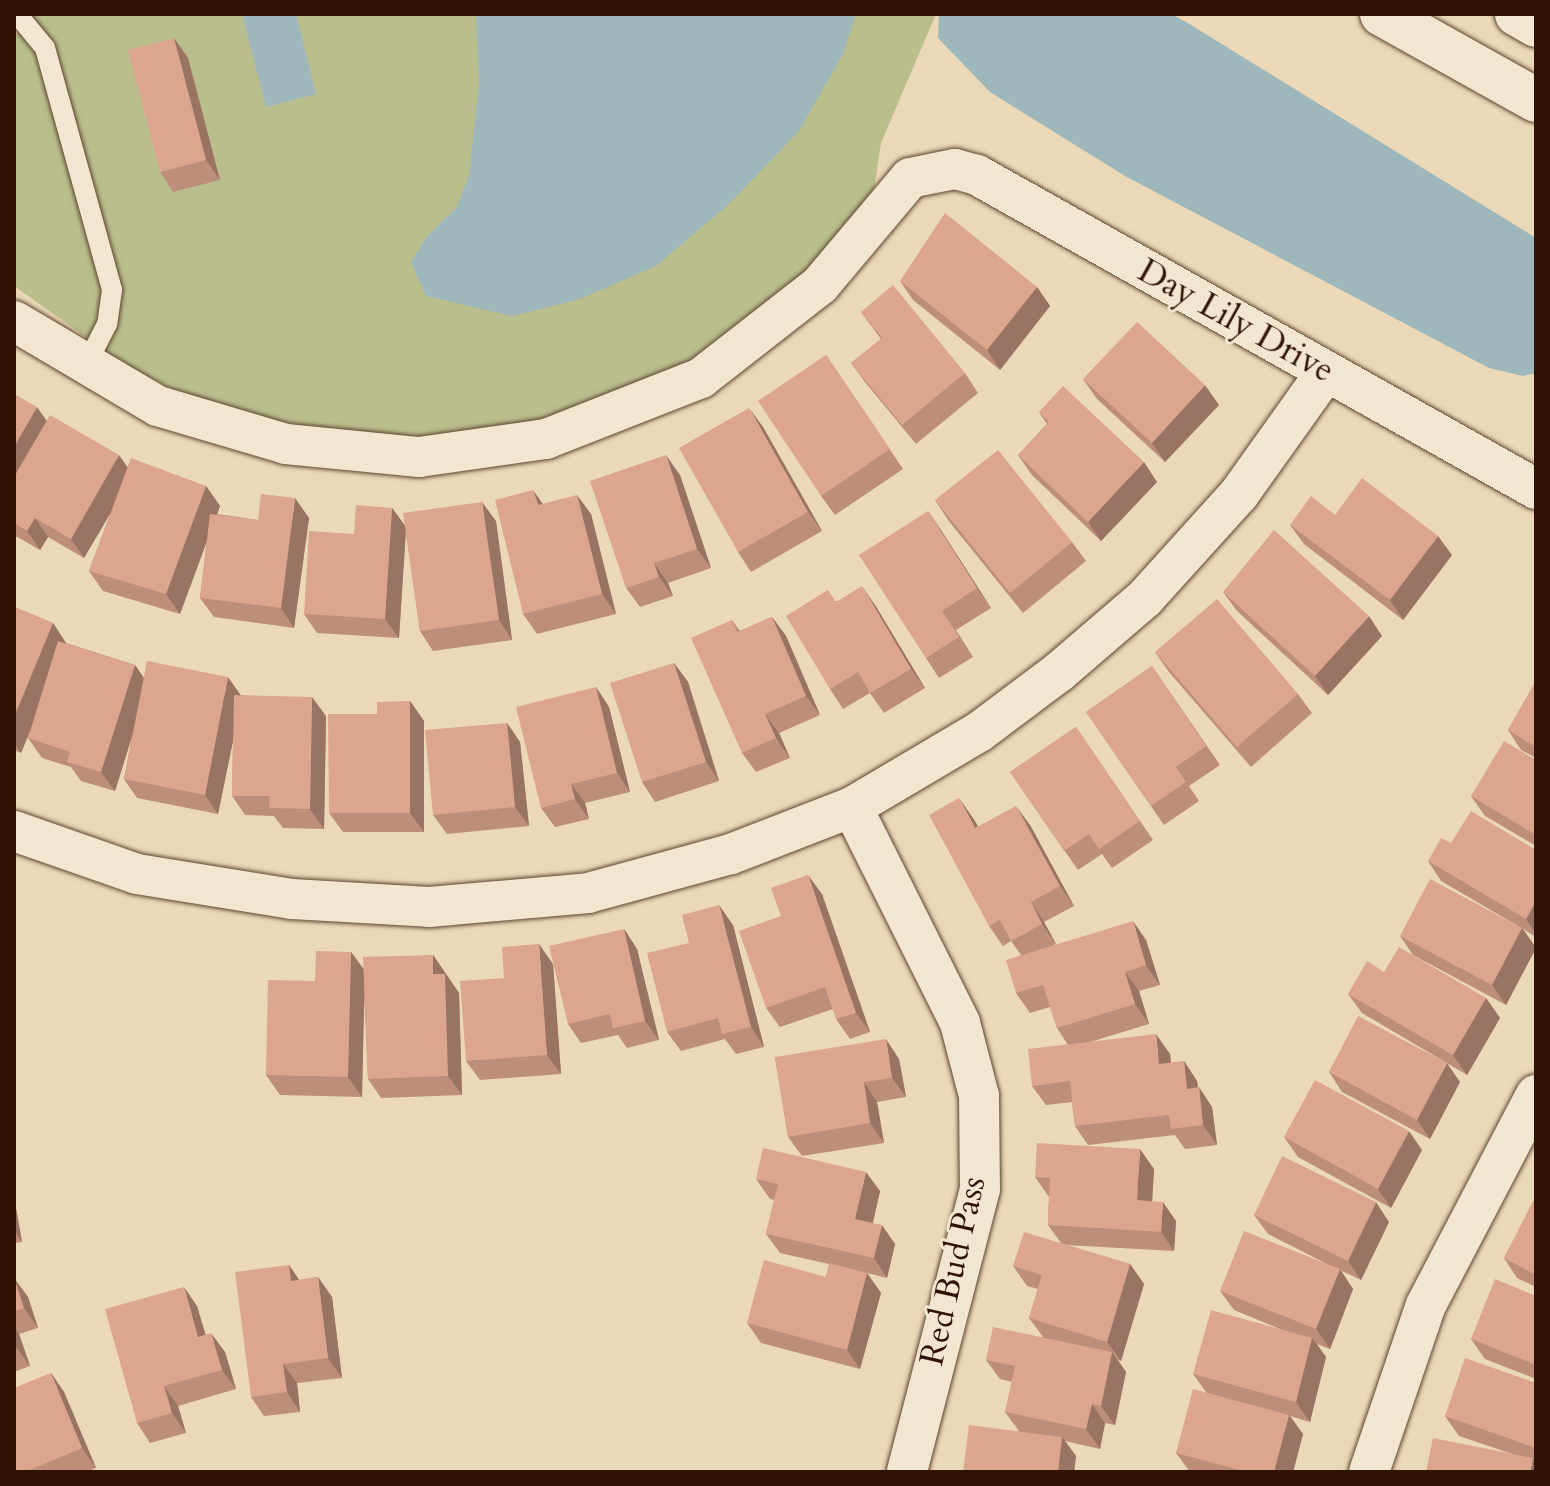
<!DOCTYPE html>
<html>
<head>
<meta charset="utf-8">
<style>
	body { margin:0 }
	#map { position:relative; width:1550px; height:1486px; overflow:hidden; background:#ebd8b8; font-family:Cardo,serif }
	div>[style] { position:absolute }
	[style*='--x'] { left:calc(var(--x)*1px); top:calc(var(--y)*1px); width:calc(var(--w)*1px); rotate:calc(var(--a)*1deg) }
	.green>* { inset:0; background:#babe8d }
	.water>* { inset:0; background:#9db7ba }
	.roads { filter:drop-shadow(0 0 2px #5f4430) drop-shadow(0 0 2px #5f4430) }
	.service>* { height:20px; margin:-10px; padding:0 10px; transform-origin:10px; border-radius:10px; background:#f2e6d1 }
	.minor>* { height:40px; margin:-20px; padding:0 20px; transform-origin:20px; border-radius:20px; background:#f2e6d1 }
	.secondary>* { height:44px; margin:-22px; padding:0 22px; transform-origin:22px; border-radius:22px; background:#f2e6d1 }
	.wall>* { inset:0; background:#bd8e7a }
	.shaded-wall>* { inset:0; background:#9a7463 }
	.building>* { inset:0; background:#dca58e }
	span { translate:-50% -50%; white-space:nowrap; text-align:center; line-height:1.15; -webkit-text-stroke:6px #f2e6d1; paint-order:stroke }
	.street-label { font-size:34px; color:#301203 }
	.frame { position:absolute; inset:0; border:16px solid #301203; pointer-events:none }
</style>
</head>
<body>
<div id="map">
	<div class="green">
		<i style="clip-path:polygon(32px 14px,936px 14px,881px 143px,873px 197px,815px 268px,682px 366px,597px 402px,519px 425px,416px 437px,335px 432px,255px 417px,181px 394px,121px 362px,14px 286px,14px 37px)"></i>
	</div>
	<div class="water">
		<i style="clip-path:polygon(242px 14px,296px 14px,316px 94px,266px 107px)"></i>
		<i style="clip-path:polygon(476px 14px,856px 14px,843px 54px,799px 131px,728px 205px,656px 266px,580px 299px,512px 316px,426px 296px,411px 262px,427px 236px,457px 207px,469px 175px,479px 84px)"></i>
		<i style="clip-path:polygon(939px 14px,1171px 14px,1186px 22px,1536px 238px,1536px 373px,1523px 376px,1489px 368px,1125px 176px,990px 92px,938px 38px)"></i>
	</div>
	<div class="roads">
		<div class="service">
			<i style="--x:17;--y:14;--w:44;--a:50.5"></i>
			<i style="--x:45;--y:48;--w:251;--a:74.5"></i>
			<i style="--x:112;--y:290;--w:34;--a:98"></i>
			<i style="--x:107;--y:324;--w:44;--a:117.1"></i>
		</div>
		<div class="minor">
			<i style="--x:14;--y:321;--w:167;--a:30.6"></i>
			<i style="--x:158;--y:406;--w:134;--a:16.5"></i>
			<i style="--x:286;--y:444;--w:134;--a:5.6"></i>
			<i style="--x:419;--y:457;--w:128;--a:-8.1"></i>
			<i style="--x:546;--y:439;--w:167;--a:-21.5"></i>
			<i style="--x:701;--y:378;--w:151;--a:-38"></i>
			<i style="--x:820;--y:285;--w:140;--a:-49.9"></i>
			<i style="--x:910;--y:178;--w:46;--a:-11.3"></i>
			<i style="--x:955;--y:169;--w:23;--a:15"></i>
			<i style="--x:977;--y:175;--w:641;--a:29.32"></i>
			<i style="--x:852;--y:807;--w:241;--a:63.4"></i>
			<i style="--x:960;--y:1023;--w:75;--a:75.4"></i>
			<i style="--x:979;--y:1096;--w:93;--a:89.4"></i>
			<i style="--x:980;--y:1189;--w:292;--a:104.5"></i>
			<i style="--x:14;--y:831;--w:130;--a:19.3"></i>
			<i style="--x:137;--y:874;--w:157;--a:9.2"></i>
			<i style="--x:292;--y:899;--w:137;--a:3.3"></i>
			<i style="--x:429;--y:907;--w:160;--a:-5"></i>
			<i style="--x:588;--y:893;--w:148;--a:-15.3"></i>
			<i style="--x:731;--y:854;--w:130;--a:-21.2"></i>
			<i style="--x:852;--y:807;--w:147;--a:-30.6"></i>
			<i style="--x:979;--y:732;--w:100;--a:-36.9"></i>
			<i style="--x:1059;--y:672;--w:113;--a:-40.7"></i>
			<i style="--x:1145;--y:598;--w:140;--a:-47.9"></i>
			<i style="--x:1239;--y:494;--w:150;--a:-54.5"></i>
			<i style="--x:1369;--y:1472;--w:176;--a:-71.2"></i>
			<i style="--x:1426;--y:1305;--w:237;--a:-62.4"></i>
		</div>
		<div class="secondary">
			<i style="--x:1382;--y:14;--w:176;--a:29.2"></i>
			<i style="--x:1517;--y:14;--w:22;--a:30"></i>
		</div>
	</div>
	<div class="wall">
		<i style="clip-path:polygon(174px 38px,188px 58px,220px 180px,173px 192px,160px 172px)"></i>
		<i style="clip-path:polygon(900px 281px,1037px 287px,1050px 306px,1000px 370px,913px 300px)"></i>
		<i style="clip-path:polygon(861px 312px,965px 373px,978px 393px,916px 444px,865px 382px,851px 363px,881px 339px)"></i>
		<i style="clip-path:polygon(826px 355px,903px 469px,835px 515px,821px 496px)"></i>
		<i style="clip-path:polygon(1083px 379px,1219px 405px,1165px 462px,1097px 399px)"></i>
		<i style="clip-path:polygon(14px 394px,46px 420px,127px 467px,206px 486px,220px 506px,217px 514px,258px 520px,309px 518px,294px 628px,214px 617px,200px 598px,207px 540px,180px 614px,103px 591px,89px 571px,111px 512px,84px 558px,48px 537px,40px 550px,14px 535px)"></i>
		<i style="clip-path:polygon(1039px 412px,1157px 482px,1101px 541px,1032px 475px,1018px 455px,1047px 424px)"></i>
		<i style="clip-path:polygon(763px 427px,822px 531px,751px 572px,738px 552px)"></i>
		<i style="clip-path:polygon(680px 475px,711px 568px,668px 583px,673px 596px,640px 607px,626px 588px)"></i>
		<i style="clip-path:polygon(935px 500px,1072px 542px,1086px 561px,1023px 613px,948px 520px)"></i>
		<i style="clip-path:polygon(543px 504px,591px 514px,616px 614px,537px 634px,523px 614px)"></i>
		<i style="clip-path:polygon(392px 508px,405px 526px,496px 521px,512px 640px,433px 651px,420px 631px,406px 532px,399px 638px,317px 633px,304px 614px,354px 534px)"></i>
		<i style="clip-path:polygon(928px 511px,991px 608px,956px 630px,973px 657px,939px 678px,926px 658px)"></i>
		<i style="clip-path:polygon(1335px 515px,1452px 555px,1403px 620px,1304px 544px,1290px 525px)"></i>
		<i style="clip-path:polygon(1223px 592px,1382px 636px,1328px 695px,1237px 611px)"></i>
		<i style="clip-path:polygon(836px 601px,875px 605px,925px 688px,884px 713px,870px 693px,843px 709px,830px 689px)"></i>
		<i style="clip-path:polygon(14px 607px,53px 623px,66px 643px,135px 665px,144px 678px,241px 695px,326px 716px,324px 829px,283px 828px,274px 816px,245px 815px,232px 796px,233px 741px,218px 814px,137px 798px,124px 779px,132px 737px,115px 791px,81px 781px,71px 767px,42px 758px,28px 738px,31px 729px,21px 753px,14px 750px)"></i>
		<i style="clip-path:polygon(772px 617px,786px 636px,820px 715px,779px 733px,790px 758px,756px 772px,742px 753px,732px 620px,740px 631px)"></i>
		<i style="clip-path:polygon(1155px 652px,1298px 694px,1312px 713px,1251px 767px,1169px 672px)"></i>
		<i style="clip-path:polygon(674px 663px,688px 682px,719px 781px,655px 802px,642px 782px)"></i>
		<i style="clip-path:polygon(1152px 666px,1220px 765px,1189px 786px,1199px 801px,1164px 825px,1086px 712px)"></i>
		<i style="clip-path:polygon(1536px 681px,1536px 758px,1521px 750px,1508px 730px)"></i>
		<i style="clip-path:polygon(596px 687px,609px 707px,630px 792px,585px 803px,589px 819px,555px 827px,541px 808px)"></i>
		<i style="clip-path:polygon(410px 701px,424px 721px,424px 832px,343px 832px,329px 813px,377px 714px)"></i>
		<i style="clip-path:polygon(507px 723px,520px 742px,529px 826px,447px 834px,433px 815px)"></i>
		<i style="clip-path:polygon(1076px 727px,1153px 840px,1112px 868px,1102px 854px,1078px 870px,1010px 772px)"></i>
		<i style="clip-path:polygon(1536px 760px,1536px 846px,1485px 816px,1471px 796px)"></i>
		<i style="clip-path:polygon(973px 818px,978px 826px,1030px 825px,1074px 906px,1044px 922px,1056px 944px,1053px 945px,1146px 940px,1160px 985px,1139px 991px,1149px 1024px,1087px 1043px,1170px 1054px,1171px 1063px,1184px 1061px,1197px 1081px,1198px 1087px,1212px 1107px,1217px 1145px,1185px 1149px,1175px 1135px,1088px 1145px,1075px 1126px,1072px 1102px,1046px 1105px,1032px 1086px,1068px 1045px,1057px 1028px,1050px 1007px,1030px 1013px,1016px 993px,1021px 955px,1011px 941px,1003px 946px,989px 926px)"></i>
		<i style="clip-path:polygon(1451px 843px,1536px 850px,1536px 937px,1523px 929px,1536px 948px,1506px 1005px,1413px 955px,1400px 936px,1518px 926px,1441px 881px,1428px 861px)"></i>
		<i style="clip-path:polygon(822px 894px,870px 1032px,850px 1039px,836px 1019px,833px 1009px,780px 1027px,766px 1008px,781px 916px)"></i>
		<i style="clip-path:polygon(733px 925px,764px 1047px,736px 1054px,725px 1039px,681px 1051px,667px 1032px,689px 943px)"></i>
		<i style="clip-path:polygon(624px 929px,637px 949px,659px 1040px,627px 1048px,618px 1035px,581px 1043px,568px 1024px)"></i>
		<i style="clip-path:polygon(351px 952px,364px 970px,433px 955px,459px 993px,462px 1095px,381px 1098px,368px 1079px,364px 988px,362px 1097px,280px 1095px,266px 1075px,315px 981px)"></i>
		<i style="clip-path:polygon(553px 964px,561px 1074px,480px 1080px,466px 1061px,504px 978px)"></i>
		<i style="clip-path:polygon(1384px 972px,1486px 998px,1500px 1018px,1467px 1075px,1362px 1013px,1348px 994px)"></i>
		<i style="clip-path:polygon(775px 1057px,899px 1059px,906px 1097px,877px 1102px,884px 1143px,802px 1156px,788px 1137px)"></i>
		<i style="clip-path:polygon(1329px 1072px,1460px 1082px,1430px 1139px,1342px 1092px)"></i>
		<i style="clip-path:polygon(1284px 1137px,1422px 1150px,1391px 1208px,1298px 1157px)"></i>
		<i style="clip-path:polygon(1154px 1169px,1152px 1201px,1176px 1221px,1174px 1251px,1066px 1245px,1130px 1264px,1144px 1284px,1121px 1361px,1118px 1360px,1126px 1372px,1115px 1425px,1105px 1423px,1100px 1449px,1065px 1441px,1076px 1456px,1074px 1472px,963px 1472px,1019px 1431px,1005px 1412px,1012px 1382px,1000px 1379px,986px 1360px,1043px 1337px,1029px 1318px,1038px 1289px,1027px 1286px,1013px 1266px,1061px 1243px,1048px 1225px,1049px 1197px,1035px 1177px)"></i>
		<i style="clip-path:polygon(756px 1179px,880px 1191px,873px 1223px,895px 1244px,887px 1278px,867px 1273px,881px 1293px,860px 1369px,761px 1343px,747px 1323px,826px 1277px,829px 1264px,780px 1253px,766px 1234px,774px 1200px,770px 1199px)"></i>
		<i style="clip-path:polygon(14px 1197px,22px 1242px,14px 1243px)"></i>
		<i style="clip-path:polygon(1536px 1202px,1536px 1287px,1517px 1278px,1504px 1258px)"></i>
		<i style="clip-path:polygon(1254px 1215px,1389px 1222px,1361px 1280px,1340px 1270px,1353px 1289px,1330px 1349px,1317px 1344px,1326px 1357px,1310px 1422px,1290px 1416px,1303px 1434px,1293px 1472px,1190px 1472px,1176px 1453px,1206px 1392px,1193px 1374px,1280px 1329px,1234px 1310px,1220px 1291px,1337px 1269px,1268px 1234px)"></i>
		<i style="clip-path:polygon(289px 1265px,299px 1280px,318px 1277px,332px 1297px,342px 1378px,297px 1383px,300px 1412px,264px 1416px,251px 1397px)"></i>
		<i style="clip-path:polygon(14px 1278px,28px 1297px,38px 1328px,19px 1334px,30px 1366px,14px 1372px)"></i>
		<i style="clip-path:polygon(1536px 1296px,1536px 1379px,1485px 1359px,1471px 1339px)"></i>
		<i style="clip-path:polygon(197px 1306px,205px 1335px,225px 1352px,236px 1389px,178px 1406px,186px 1433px,150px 1443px,137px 1423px)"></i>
		<i style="clip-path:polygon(51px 1373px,64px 1392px,96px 1468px,85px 1472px,14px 1472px)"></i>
		<i style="clip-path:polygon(1536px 1383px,1536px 1462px,1459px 1436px,1445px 1416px)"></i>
	</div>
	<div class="shaded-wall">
		<i style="clip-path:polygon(174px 38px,188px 58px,220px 180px,206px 160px)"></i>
		<i style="clip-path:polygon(1037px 287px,1050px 306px,1000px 370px,987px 350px)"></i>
		<i style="clip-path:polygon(1205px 385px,1219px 405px,1165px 462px,1152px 443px)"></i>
		<i style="clip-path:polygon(37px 407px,51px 427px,14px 490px,14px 447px)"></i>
		<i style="clip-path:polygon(749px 408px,763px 427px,822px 531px,808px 512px)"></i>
		<i style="clip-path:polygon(119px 455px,133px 475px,84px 558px,71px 539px)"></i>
		<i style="clip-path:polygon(666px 455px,680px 475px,711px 568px,697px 549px)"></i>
		<i style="clip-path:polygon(1144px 462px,1157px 482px,1101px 541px,1088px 522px)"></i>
		<i style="clip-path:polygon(206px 486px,220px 506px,180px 614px,166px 594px)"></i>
		<i style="clip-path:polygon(533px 490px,547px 510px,538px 505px)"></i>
		<i style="clip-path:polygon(577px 495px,591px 514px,616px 614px,602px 594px)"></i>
		<i style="clip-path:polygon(295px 498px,309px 518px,294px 628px,281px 608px)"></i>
		<i style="clip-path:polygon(482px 502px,496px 521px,512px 640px,499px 620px)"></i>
		<i style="clip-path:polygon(392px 508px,406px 527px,399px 638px,385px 619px)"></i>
		<i style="clip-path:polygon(928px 511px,941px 530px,991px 608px,977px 588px)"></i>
		<i style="clip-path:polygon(35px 518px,48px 537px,40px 550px,27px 531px)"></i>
		<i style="clip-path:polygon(1438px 536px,1452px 555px,1403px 620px,1390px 600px)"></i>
		<i style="clip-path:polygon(654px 563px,668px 583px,673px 596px,659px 577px)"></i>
		<i style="clip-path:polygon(862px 586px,875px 605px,925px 688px,911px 669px)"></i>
		<i style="clip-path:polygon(1369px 616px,1382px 636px,1328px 695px,1315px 676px)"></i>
		<i style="clip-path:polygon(772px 617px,786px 636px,820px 715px,806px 696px)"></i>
		<i style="clip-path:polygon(53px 623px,66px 643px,21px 753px,14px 743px,14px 717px)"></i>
		<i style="clip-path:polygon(674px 663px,688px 682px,719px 781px,706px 762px)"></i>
		<i style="clip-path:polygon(135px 665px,148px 684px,115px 791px,101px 772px)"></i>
		<i style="clip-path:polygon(228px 677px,242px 697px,218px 814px,205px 795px)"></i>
		<i style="clip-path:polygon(596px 687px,609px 707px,630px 792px,617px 773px)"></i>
		<i style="clip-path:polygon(312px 697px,326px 716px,324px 829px,310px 809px)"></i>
		<i style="clip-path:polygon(410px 701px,424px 721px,424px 832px,410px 813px)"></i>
		<i style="clip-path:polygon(765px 714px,779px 733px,790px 758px,776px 738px)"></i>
		<i style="clip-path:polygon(507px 723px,520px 742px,529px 826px,515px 807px)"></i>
		<i style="clip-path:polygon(571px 784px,585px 803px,589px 819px,575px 799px)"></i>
		<i style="clip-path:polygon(959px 798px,973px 818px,989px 847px,975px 828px)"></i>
		<i style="clip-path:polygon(1016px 806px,1030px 825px,1074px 906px,1060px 886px)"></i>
		<i style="clip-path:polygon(808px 875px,822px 894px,870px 1032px,856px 1013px)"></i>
		<i style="clip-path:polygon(1536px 901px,1536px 934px,1526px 919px)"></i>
		<i style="clip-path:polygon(1031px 902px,1044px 922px,1056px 944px,1042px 924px)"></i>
		<i style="clip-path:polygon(719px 905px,733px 925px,764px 1047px,751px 1027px)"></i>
		<i style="clip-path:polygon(1133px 921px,1146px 940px,1160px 985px,1146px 965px)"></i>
		<i style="clip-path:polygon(1522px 928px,1536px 948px,1506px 1005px,1492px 985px)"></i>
		<i style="clip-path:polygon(624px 929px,637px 949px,659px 1040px,645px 1021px)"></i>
		<i style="clip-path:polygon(539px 944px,553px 964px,561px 1074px,547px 1055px)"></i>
		<i style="clip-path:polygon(351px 952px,365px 971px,362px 1097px,348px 1077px)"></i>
		<i style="clip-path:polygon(433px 955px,459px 993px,462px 1095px,448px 1076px,433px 974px)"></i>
		<i style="clip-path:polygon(1125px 972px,1139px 991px,1149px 1024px,1135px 1004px)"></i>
		<i style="clip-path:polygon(1486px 998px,1500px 1018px,1467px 1075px,1453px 1055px)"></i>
		<i style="clip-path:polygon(1156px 1034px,1170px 1054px,1173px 1084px,1159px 1064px)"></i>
		<i style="clip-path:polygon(886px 1039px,899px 1059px,906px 1097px,892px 1078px)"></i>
		<i style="clip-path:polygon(1184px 1061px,1197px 1081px,1200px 1108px,1187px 1089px)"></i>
		<i style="clip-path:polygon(1447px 1063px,1460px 1082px,1430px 1139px,1417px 1120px)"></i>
		<i style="clip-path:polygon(864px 1082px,877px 1102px,884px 1143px,870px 1123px)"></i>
		<i style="clip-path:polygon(1199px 1087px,1212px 1107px,1217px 1145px,1203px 1125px)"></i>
		<i style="clip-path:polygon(1409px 1131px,1422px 1150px,1391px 1208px,1378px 1189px)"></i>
		<i style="clip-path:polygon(1140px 1149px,1154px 1169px,1151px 1220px,1137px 1200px)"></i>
		<i style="clip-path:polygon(866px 1172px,880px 1191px,869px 1238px,855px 1219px)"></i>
		<i style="clip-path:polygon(14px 1197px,22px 1242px,14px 1231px)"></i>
		<i style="clip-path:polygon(1163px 1202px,1176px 1221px,1174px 1251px,1161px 1232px)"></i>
		<i style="clip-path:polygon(1376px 1202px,1389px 1222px,1361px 1280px,1348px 1261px)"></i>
		<i style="clip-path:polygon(882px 1225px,895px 1244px,887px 1278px,874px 1258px)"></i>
		<i style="clip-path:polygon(1130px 1264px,1144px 1284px,1121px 1361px,1107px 1342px)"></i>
		<i style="clip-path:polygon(289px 1265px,302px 1284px,291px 1281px)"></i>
		<i style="clip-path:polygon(1340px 1269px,1353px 1289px,1330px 1349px,1316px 1329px)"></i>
		<i style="clip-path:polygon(867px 1273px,881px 1293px,860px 1369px,847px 1350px)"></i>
		<i style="clip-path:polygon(318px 1277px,332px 1297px,342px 1378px,328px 1358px)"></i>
		<i style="clip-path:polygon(14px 1278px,28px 1297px,38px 1328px,24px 1308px)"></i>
		<i style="clip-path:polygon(184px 1287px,197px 1306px,212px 1356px,198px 1337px)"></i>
		<i style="clip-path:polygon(14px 1326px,19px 1334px,30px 1366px,16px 1347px,14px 1340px)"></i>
		<i style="clip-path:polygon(211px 1333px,225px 1352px,236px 1389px,222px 1370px)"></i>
		<i style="clip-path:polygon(1312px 1338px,1326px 1357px,1310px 1422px,1296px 1402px)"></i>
		<i style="clip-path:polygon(1112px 1352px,1126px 1372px,1115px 1425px,1101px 1406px)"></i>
		<i style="clip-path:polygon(283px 1364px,297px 1383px,300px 1412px,287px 1392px)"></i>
		<i style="clip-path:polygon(51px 1373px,64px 1392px,96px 1468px,82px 1448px)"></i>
		<i style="clip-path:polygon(164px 1386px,178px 1406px,186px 1433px,172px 1413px)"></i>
		<i style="clip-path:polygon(1092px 1404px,1105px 1423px,1100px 1449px,1086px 1429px)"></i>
		<i style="clip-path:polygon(1289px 1415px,1303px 1434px,1293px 1472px,1274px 1472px)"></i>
		<i style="clip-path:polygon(1062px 1437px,1076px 1456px,1074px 1472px,1058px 1472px)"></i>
		<i style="clip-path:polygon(1533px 1458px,1536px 1463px,1536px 1472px,1530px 1472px)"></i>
	</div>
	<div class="building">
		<i style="clip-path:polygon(174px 38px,206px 160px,160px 172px,128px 50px)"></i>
		<i style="clip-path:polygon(945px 213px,1037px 287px,987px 350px,900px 281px)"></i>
		<i style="clip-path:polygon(893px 285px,965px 373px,902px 425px,851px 363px,882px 338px,861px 312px)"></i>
		<i style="clip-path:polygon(1137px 322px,1205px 385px,1152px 443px,1083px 379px)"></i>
		<i style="clip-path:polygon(826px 355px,890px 449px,821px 496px,758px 401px)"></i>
		<i style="clip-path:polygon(1063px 386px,1144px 462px,1088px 522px,1018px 455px,1049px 422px,1039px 412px)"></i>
		<i style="clip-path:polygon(14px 394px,37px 407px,14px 447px)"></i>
		<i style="clip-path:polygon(749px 408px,808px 512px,738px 552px,679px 448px)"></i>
		<i style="clip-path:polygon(50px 415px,119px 455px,71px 539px,35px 518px,27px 531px,14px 523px,14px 477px)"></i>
		<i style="clip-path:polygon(998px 450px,1072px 542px,1010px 593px,935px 500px)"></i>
		<i style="clip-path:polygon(666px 455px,697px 549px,654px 563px,659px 577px,626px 588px,590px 481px)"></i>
		<i style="clip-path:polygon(131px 458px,206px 486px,166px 594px,89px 571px)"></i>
		<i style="clip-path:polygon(1362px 478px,1438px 536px,1390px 600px,1290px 525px,1311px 496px,1335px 515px)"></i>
		<i style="clip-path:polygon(533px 490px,538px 505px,577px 495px,602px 594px,523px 614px,495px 500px)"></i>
		<i style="clip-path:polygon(261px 494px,295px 498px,281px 608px,200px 598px,210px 514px,258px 520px)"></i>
		<i style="clip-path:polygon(482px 502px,499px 620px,420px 631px,403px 513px)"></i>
		<i style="clip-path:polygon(356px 505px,392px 508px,385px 619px,304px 614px,309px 531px,354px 534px)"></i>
		<i style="clip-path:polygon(928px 511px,977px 588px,942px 611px,959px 637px,926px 658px,859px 555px)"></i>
		<i style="clip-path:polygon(1274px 530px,1369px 616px,1315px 676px,1223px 592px)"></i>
		<i style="clip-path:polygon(862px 586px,911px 669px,870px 693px,858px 672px,830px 689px,786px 616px,828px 590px,836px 602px)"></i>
		<i style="clip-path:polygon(1217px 599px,1298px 694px,1237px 747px,1155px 652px)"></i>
		<i style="clip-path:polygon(14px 607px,53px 623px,14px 717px)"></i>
		<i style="clip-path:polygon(772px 617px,806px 696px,765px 714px,776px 738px,742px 753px,691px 638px,732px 620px,737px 632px)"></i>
		<i style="clip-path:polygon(58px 641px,135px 665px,101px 772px,67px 762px,70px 752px,28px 738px)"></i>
		<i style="clip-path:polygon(147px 661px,228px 677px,205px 795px,124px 779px)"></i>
		<i style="clip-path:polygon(674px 663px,706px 762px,642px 782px,610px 683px)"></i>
		<i style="clip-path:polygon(1152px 666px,1206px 746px,1176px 767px,1186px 782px,1151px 806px,1086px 712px)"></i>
		<i style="clip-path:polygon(1536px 681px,1536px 747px,1508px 730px)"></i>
		<i style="clip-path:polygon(596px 687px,617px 773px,571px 784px,575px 799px,541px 808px,516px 707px)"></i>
		<i style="clip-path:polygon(234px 695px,312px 697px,310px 809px,269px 808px,270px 796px,232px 796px)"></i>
		<i style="clip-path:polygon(410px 701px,410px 813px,329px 813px,328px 714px,377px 714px,377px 702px)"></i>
		<i style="clip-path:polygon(507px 723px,515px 807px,433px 815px,425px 730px)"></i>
		<i style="clip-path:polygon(1076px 727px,1140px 821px,1099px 849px,1089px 834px,1064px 851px,1010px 772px)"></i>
		<i style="clip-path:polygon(1504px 741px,1536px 760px,1536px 835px,1471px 796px)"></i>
		<i style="clip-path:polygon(959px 798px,975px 828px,1016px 806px,1060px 886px,1031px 902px,1042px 924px,1011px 941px,1000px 920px,989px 926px,929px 815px)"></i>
		<i style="clip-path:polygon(1471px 811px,1536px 850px,1536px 901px,1526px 919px,1428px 861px,1441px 838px,1451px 843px)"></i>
		<i style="clip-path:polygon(808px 875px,856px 1013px,836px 1019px,825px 987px,766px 1008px,739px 931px,781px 916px,771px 888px)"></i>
		<i style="clip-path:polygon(1430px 879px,1522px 928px,1492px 985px,1400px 936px)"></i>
		<i style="clip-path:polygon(719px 905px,751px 1027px,722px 1034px,718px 1018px,667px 1032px,647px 953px,689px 943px,682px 915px)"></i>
		<i style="clip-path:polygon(1133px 921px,1146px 965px,1125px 972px,1135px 1004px,1057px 1028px,1043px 985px,1016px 993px,1006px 960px)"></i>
		<i style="clip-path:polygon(624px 929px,645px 1021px,613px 1028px,610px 1014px,568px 1024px,549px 946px)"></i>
		<i style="clip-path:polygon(539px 944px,547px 1055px,466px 1061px,460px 981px,504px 978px,502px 947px)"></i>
		<i style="clip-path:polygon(1399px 947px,1486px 998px,1453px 1055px,1348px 994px,1367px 961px,1384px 972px)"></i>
		<i style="clip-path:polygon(316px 951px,351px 952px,348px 1077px,266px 1075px,268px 980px,315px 981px)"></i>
		<i style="clip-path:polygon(433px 955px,433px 974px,445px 974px,448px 1076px,368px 1079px,363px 957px)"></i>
		<i style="clip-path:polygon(1358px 1016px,1447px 1063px,1417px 1120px,1329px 1072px)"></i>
		<i style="clip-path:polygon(1156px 1034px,1159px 1064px,1184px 1061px,1187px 1089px,1199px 1087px,1203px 1125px,1171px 1129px,1169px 1115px,1075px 1126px,1070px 1081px,1032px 1086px,1028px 1049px)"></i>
		<i style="clip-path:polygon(886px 1039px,892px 1078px,864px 1082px,870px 1123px,788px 1137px,775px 1057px)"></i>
		<i style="clip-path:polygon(1315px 1080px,1409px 1131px,1378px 1189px,1284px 1137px)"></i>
		<i style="clip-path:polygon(1037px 1143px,1140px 1149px,1137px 1200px,1163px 1202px,1161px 1232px,1048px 1225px,1050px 1178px,1035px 1177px)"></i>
		<i style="clip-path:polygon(763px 1148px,866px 1172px,855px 1219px,882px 1225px,874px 1258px,766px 1234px,778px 1184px,756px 1179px)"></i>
		<i style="clip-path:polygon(1282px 1156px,1376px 1202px,1348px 1261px,1254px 1215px)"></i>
		<i style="clip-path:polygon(1533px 1201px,1536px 1202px,1536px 1275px,1504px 1258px)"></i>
		<i style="clip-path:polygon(1244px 1231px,1340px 1269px,1316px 1329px,1220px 1291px)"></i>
		<i style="clip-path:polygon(1024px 1232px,1130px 1264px,1107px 1342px,1029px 1318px,1042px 1275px,1013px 1266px)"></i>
		<i style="clip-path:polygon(764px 1260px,826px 1277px,829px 1263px,867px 1273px,847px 1350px,747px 1323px)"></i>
		<i style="clip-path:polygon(289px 1265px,291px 1281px,318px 1277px,328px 1358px,283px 1364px,287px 1392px,251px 1397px,235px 1272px)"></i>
		<i style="clip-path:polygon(14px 1278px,24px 1308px,14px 1312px)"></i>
		<i style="clip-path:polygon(1495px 1279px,1536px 1296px,1536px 1365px,1471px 1339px)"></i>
		<i style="clip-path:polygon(184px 1287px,198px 1337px,211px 1333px,222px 1370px,164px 1386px,172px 1413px,137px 1423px,105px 1309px)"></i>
		<i style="clip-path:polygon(1211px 1310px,1312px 1338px,1296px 1402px,1193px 1374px)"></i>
		<i style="clip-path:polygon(993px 1327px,1112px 1352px,1101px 1406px,1092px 1404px,1086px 1429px,1005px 1412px,1015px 1366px,986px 1360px)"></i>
		<i style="clip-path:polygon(1465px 1358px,1536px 1383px,1536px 1448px,1445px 1416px)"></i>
		<i style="clip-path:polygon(51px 1373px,82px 1448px,25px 1472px,14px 1472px,14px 1388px)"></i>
		<i style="clip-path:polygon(1193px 1389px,1289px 1415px,1274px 1472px,1247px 1472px,1176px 1453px)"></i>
		<i style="clip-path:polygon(969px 1425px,1062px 1437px,1058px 1472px,963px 1472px)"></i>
		<i style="clip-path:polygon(1433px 1438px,1533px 1458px,1530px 1472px,1426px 1472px)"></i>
	</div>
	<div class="street-label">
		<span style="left:1236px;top:321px;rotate:29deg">Day Lily Drive</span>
		<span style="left:953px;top:1271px;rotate:-77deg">Red Bud Pass</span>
	</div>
	<div class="frame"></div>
</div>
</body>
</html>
